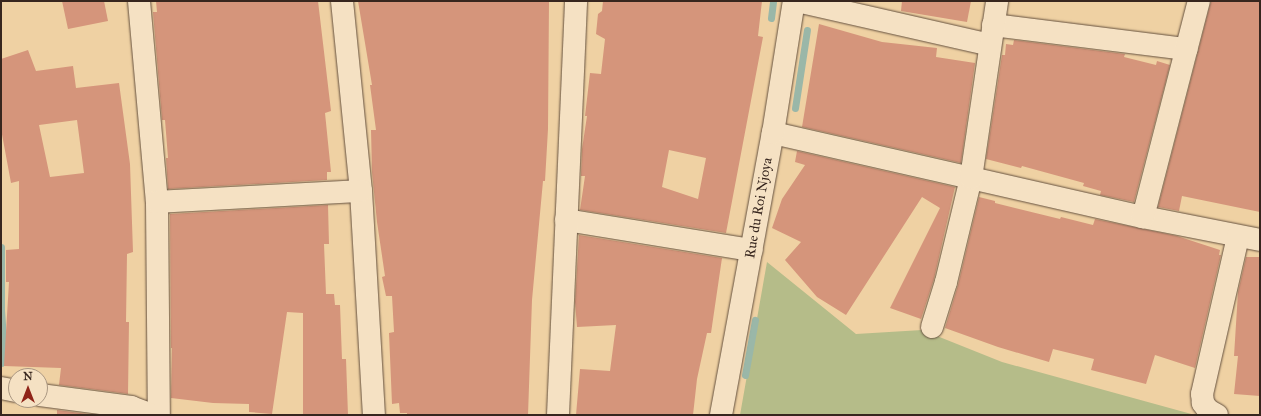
<!DOCTYPE html>
<html>
<head>
<meta charset="utf-8">
<style>
	body { margin:0 }
	#map { position:relative; width:1261px; height:416px; overflow:hidden; background:#efd1a3; font-family:"IM FELL Great Primer",serif }
	div>[style] { position:absolute }
	[style*='--x'] { left:calc(var(--x)*1px); top:calc(var(--y)*1px); width:calc(var(--w)*1px); rotate:calc(var(--a)*1deg) }
	.green>* { inset:0; background:#b5bc89 }
	.stream>* { height:7px; margin:-3.5px; padding:0 3.5px; transform-origin:3.5px; border-radius:3.5px; background:#9ab7a8 }
	.building>* { inset:0; background:#d5957b }
	.roads { filter:drop-shadow(0 0 1px #65513f) drop-shadow(0 0 1px #65513f) }
	.minor>* { height:22px; margin:-11px; padding:0 11px; transform-origin:11px; border-radius:11px; background:#f5e1c3 }
	.secondary>* { height:22px; margin:-11px; padding:0 11px; transform-origin:11px; border-radius:11px; background:#f5e1c3 }
	span { translate:-50% -50%; white-space:nowrap; text-align:center; line-height:1.15; -webkit-text-stroke:4px #f5e1c3; paint-order:stroke }
	.street-label { font-size:14px; color:#37261e }
	.frame { position:absolute; inset:0; border:2px solid #37261e; pointer-events:none }
	.north { position:absolute; left:8px; top:368px; width:40px; height:40px; box-sizing:border-box; background:#f5e1c3; border:1px solid #a99681; border-radius:50%; rotate:0deg; font-size:11px; font-weight:700; line-height:16px; text-align:center; color:#37261e }
	.north::after { content:''; display:block; margin:auto; width:14px; height:18px; background:#8f2418; clip-path:polygon(50% 0,100% 100%,50% 72%,0 100%) }
</style>
</head>
<body>
<div id="map">
	<div class="green">
		<i style="clip-path:polygon(767px 262px,856px 334px,922px 330px,1002px 362px,1195px 415px,740px 415px)"></i>
	</div>
	<div class="stream">
		<i style="--x:771;--y:18;--w:17;--a:-83"></i>
		<i style="--x:795;--y:108;--w:79;--a:-81.3"></i>
		<i style="--x:1;--y:247;--w:63;--a:90"></i>
		<i style="--x:1;--y:310;--w:26;--a:86"></i>
		<i style="--x:3;--y:336;--w:27;--a:94"></i>
		<i style="--x:745;--y:375;--w:56;--a:-79.7"></i>
	</div>
	<div class="building">
		<i style="clip-path:polygon(62px 1px,104px 1px,108px 21px,68px 29px)"></i>
		<i style="clip-path:polygon(156px 1px,318px 1px,331px 111px,325px 113px,331px 172px,327px 172px,327px 180px,168px 189px,166px 158px,168px 158px,165px 120px,162px 120px,153px 12px,157px 12px)"></i>
		<i style="clip-path:polygon(358px 1px,549px 1px,548px 129px,545px 181px,543px 181px,532px 300px,528px 415px,407px 415px,407px 413px,400px 413px,399px 403px,392px 404px,389px 333px,394px 332px,392px 296px,386px 296px,382px 277px,385px 276px,377px 222px,372px 172px,371px 130px,376px 130px,370px 85px,372px 85px)"></i>
		<i style="clip-path:polygon(evenodd,603px 1px,762px 1px,758px 36px,763px 37px,726px 233px,580px 210px,585px 176px,581px 176px,582px 149px,587px 116px,585px 116px,590px 73px,601px 74px,605px 39px,596px 34px,598px 14px,602px 11px,603px 1px,669px 150px,706px 158px,698px 199px,662px 187px,669px 150px)"></i>
		<i style="clip-path:polygon(902px 1px,971px 1px,967px 22px,901px 11px)"></i>
		<i style="clip-path:polygon(1211px 1px,1260px 1px,1260px 212px,1182px 196px,1179px 211px,1158px 207px)"></i>
		<i style="clip-path:polygon(819px 24px,882px 42px,937px 48px,936px 57px,975px 63px,961px 163px,802px 127px)"></i>
		<i style="clip-path:polygon(1014px 40px,1125px 54px,1124px 57px,1156px 65px,1157px 61px,1170px 65px,1134px 202px,1100px 195px,1101px 191px,1083px 186px,1084px 183px,1022px 166px,1021px 168px,986px 159px,1002px 55px,1005px 55px,1006px 44px,1013px 45px)"></i>
		<i style="clip-path:polygon(evenodd,28px 50px,36px 71px,73px 66px,76px 88px,119px 83px,130px 164px,133px 252px,127px 254px,126px 322px,129px 322px,128px 394px,59px 385px,61px 368px,4px 366px,9px 282px,6px 282px,6px 250px,19px 249px,19px 181px,11px 183px,1px 129px,1px 59px,28px 50px,77px 120px,84px 173px,50px 177px,39px 125px,77px 120px)"></i>
		<i style="clip-path:polygon(797px 151px,955px 187px,934px 279px,921px 319px,890px 308px,940px 208px,922px 197px,846px 315px,817px 297px,785px 260px,801px 242px,772px 228px,782px 199px,805px 165px,795px 162px)"></i>
		<i style="clip-path:polygon(979px 197px,995px 201px,995px 203px,1060px 219px,1061px 217px,1093px 225px,1095px 219px,1177px 236px,1220px 250px,1219px 255px,1221px 255px,1195px 368px,1155px 355px,1146px 384px,1091px 370px,1094px 359px,1053px 349px,1049px 362px,998px 347px,945px 328px,958px 285px)"></i>
		<i style="clip-path:polygon(328px 205px,329px 244px,324px 244px,326px 294px,334px 294px,335px 305px,340px 305px,342px 359px,346px 359px,348px 415px,303px 415px,303px 313px,287px 312px,272px 414px,249px 412px,249px 404px,213px 403px,171px 398px,172px 348px,171px 348px,170px 214px)"></i>
		<i style="clip-path:polygon(579px 235px,722px 258px,711px 333px,707px 333px,697px 379px,693px 415px,576px 415px,580px 369px,610px 371px,616px 325px,577px 327px,575px 302px)"></i>
		<i style="clip-path:polygon(1246px 257px,1260px 257px,1260px 396px,1234px 394px,1238px 356px,1234px 356px,1238px 292px)"></i>
		<i style="clip-path:polygon(57px 410px,96px 415px,57px 415px)"></i>
	</div>
	<div class="roads">
		<div class="minor">
			<i style="--x:139;--y:1;--w:202;--a:84.9"></i>
			<i style="--x:157;--y:202;--w:213;--a:89.5"></i>
			<i style="--x:342;--y:1;--w:191;--a:84.3"></i>
			<i style="--x:361;--y:191;--w:224;--a:86.7"></i>
			<i style="--x:797;--y:1;--w:198;--a:12.8"></i>
			<i style="--x:993;--y:25;--w:195;--a:7.1"></i>
			<i style="--x:773;--y:133;--w:379;--a:12.8"></i>
			<i style="--x:1143;--y:217;--w:119;--a:11.1"></i>
			<i style="--x:157;--y:202;--w:204;--a:-3.1"></i>
			<i style="--x:1143;--y:217;--w:223;--a:-75.5"></i>
			<i style="--x:566;--y:220;--w:188;--a:9.2"></i>
			<i style="--x:932;--y:327;--w:47;--a:-72.7"></i>
			<i style="--x:946;--y:282;--w:107;--a:-76.5"></i>
			<i style="--x:971;--y:178;--w:179;--a:-81.6"></i>
			<i style="--x:1;--y:388;--w:15;--a:11"></i>
			<i style="--x:40;--y:395;--w:92;--a:7.5"></i>
			<i style="--x:131;--y:407;--w:22;--a:21"></i>
			<i style="--x:558;--y:415;--w:414;--a:-87.5"></i>
			<i style="--x:1217;--y:415;--w:10;--a:-151"></i>
			<i style="--x:1208;--y:410;--w:9;--a:-126"></i>
			<i style="--x:1203;--y:403;--w:9;--a:-96"></i>
			<i style="--x:1202;--y:394;--w:161;--a:-77.1"></i>
		</div>
		<div class="secondary">
			<i style="--x:721;--y:415;--w:287;--a:-79.6"></i>
			<i style="--x:773;--y:133;--w:134;--a:-81"></i>
		</div>
	</div>
	<div class="street-label">
		<span style="left:759px;top:208px;rotate:-80deg">Rue du Roi Njoya</span>
	</div>
	<div class="frame"></div>
	<div class="north">N</div>
</div>
</body>
</html>
